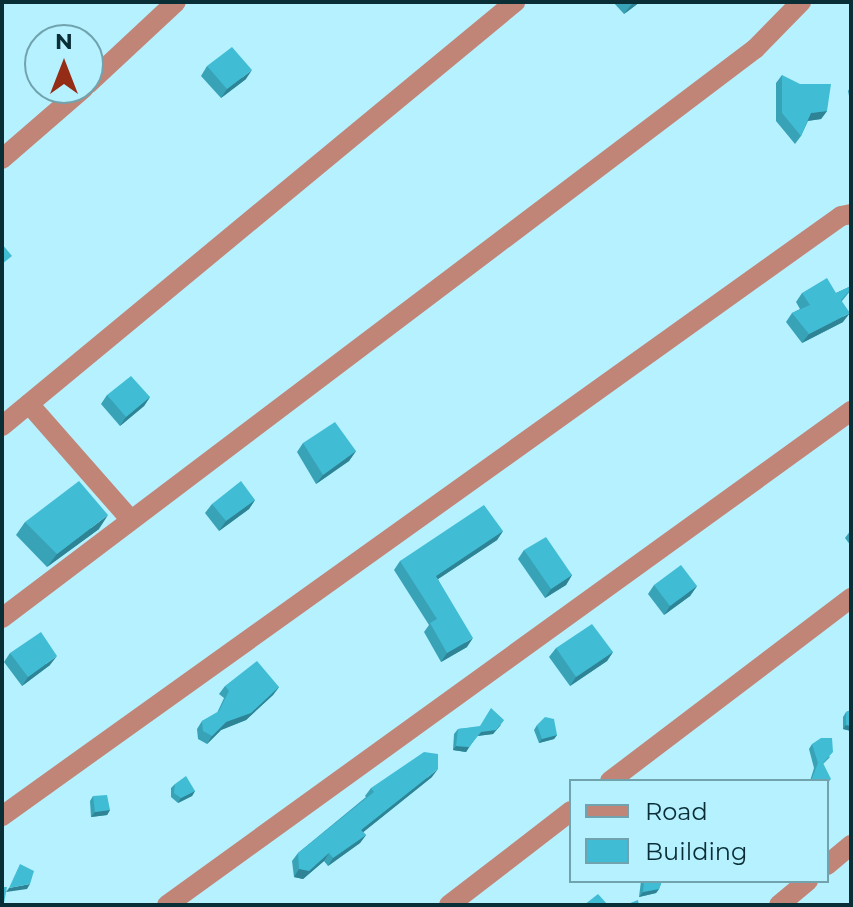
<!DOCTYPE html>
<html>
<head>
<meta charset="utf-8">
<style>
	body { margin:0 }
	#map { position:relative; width:853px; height:907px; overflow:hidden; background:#b6f1ff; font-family:Montserrat,sans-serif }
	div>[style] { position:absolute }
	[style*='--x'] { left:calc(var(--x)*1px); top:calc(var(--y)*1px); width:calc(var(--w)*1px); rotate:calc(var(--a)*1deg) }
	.minor>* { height:20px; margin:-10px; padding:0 10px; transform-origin:10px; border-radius:10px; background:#c18577 }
	.wall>* { inset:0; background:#38a2b7 }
	.shaded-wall>* { inset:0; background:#2e8495 }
	.building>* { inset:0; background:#41bcd5 }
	span { translate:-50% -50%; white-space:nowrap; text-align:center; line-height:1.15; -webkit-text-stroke:6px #b6f1ff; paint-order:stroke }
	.frame { position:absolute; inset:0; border:4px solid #0a2e35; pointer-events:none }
	.legend { position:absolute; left:569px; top:779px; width:260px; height:104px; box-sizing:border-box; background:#b6f1ff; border:2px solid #71a3ae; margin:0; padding:10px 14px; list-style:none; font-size:24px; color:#0a2e35 }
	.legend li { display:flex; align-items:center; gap:16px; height:40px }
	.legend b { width:40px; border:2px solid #71a3ae }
	.north { position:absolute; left:24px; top:24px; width:80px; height:80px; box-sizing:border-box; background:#b6f1ff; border:2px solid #71a3ae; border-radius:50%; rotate:0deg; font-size:22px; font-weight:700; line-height:32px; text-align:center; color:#0a2e35 }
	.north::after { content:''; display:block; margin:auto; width:28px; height:36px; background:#952c15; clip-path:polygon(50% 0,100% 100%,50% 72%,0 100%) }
</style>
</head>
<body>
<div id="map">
	<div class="minor">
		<i style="--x:88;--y:84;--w:120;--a:-43"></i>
		<i style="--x:2;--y:159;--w:108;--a:-40.9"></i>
		<i style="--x:29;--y:404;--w:152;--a:48.7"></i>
		<i style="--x:2;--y:426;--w:666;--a:-39.57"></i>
		<i style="--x:2;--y:618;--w:944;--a:-37.08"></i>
		<i style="--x:755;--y:49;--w:66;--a:-45.6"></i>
		<i style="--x:610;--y:781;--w:303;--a:-37.2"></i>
		<i style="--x:2;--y:816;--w:1031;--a:-35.57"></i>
		<i style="--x:841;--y:216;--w:10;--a:-11"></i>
		<i style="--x:827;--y:865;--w:31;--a:-40"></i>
		<i style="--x:167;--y:905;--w:844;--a:-35.84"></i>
		<i style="--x:449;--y:905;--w:154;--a:-37.6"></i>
		<i style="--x:779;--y:905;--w:38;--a:-40"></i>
	</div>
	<div class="wall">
		<i style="clip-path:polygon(613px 2px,640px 2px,624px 14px)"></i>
		<i style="clip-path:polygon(207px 66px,246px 79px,221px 98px,201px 76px)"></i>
		<i style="clip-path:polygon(782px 75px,827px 111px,821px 119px,808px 121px,801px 136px,795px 144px,776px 121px,776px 83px)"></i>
		<i style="clip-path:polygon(851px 86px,851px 106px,848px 91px)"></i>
		<i style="clip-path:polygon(851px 286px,851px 290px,842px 301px,843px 322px,802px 343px,786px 322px,792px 313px,800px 309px,796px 302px,802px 293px,836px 293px)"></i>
		<i style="clip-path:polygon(107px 395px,150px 397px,144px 406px,120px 426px,101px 404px)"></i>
		<i style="clip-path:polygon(303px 443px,356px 451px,349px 461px,316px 484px,297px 452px)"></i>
		<i style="clip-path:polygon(255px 500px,249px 509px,219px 531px,205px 513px,212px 504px)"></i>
		<i style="clip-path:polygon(25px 522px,99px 529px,47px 567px,16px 535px)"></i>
		<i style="clip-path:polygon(851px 530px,851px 546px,845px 538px)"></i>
		<i style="clip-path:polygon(503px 531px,497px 540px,438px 579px,467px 647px,441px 662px,424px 632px,429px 625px,394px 570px,400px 561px)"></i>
		<i style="clip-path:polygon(524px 550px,572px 575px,566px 585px,545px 598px,518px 559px)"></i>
		<i style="clip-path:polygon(654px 585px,697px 586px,690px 596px,664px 615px,648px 594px)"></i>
		<i style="clip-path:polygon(556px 648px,613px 652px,607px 661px,570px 686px,549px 657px)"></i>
		<i style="clip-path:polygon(10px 653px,50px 665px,22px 686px,4px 662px)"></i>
		<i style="clip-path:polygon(225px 686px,279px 687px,273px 695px,246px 720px,221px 730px,207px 744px,198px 739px,197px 729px,202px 721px,217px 713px,224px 698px,219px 694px)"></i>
		<i style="clip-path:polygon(851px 710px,851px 731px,843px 729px,843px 717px,846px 712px)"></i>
		<i style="clip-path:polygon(501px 725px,493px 734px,477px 736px,466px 752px,453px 750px,454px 734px,458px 729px)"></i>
		<i style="clip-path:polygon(537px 725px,557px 735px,554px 739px,539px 743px,534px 730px)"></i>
		<i style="clip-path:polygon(812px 744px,830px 757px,823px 764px,827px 781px,810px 781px,814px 768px,809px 749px)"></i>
		<i style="clip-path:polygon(432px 777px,363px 832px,366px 835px,360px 843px,328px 866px,324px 861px,303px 879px,294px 877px,292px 861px,298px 853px,366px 797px,365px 796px,371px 788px)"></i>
		<i style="clip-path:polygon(175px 784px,195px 791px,192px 796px,178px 803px,171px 797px,171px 788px)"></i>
		<i style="clip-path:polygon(93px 796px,110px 810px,107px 815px,91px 817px,90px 801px)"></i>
		<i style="clip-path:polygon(641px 881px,662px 881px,659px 889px,656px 893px,639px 897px)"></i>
	</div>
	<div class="shaded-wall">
		<i style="clip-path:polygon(635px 2px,640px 2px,624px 14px,631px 5px)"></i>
		<i style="clip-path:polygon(252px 70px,246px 79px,221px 98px,227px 89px)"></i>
		<i style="clip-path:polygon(827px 111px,821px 119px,806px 121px,811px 113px)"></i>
		<i style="clip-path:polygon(850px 313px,843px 322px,802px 343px,809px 334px)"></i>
		<i style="clip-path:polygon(150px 397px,144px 406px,120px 426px,126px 417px)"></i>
		<i style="clip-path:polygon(356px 451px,349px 461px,316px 484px,323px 475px)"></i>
		<i style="clip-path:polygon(255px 500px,249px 509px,219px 531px,226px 521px)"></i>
		<i style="clip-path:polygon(108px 515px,99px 529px,47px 567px,57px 554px)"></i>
		<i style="clip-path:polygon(503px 531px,497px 540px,429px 585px,436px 576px)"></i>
		<i style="clip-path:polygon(572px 575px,566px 585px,545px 598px,551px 589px)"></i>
		<i style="clip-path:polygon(697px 586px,690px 596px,664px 615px,670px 606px)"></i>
		<i style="clip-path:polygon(473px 638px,467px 647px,441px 662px,447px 653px)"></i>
		<i style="clip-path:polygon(613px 652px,607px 661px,570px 686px,576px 677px)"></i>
		<i style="clip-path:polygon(57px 656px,50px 665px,22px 686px,28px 677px)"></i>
		<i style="clip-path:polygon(279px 687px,273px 695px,246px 720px,221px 730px,207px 744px,212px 736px,226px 722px)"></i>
		<i style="clip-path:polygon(504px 720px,493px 734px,477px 736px,481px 732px)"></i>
		<i style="clip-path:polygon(846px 725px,851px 726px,851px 731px,843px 729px)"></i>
		<i style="clip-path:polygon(557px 735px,554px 739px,539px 743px,542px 739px)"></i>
		<i style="clip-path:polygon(456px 746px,469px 747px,466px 752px,453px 750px)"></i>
		<i style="clip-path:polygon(438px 769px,432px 777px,356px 838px,361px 830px)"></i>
		<i style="clip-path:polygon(195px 791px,192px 796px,178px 803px,181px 798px)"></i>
		<i style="clip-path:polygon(110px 810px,107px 815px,91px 817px,95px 812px)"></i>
		<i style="clip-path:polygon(366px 835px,360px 843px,328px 866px,333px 858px)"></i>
		<i style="clip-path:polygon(329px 853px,324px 861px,303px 879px,294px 877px,299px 869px)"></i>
		<i style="clip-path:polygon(30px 884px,27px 889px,6px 892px,9px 888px)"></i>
		<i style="clip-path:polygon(659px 889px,656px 893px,639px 897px,643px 892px)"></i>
	</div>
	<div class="building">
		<i style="clip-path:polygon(232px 47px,252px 70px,227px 89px,207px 66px)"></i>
		<i style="clip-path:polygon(782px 75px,800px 84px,831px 84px,827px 111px,811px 113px,801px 136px,782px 113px)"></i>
		<i style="clip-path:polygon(2px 244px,12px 256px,2px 264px)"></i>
		<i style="clip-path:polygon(827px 278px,836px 293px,851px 286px,851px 289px,841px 300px,850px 313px,809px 334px,792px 313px,810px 305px,802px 293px)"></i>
		<i style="clip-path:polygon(131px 376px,150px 397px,126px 417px,107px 395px)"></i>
		<i style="clip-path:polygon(335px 422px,356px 451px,323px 475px,303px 443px)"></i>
		<i style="clip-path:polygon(79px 481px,108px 515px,57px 554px,25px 522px)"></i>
		<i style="clip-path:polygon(241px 481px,255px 500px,226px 521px,212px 504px)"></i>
		<i style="clip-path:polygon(484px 505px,503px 531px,436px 576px,473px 638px,447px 653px,430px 623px,437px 619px,400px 561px)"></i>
		<i style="clip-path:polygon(546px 537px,572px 575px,551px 589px,524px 550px)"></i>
		<i style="clip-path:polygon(681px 565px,697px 586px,670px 606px,654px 585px)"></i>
		<i style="clip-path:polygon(592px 624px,613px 652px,576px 677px,556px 648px)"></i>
		<i style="clip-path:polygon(41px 632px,57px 656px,28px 677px,10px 653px)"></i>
		<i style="clip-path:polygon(257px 661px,279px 687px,251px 713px,226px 722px,212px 736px,203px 731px,202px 721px,219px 711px,229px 691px,225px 686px)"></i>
		<i style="clip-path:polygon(491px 708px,504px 720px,496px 730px,481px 732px,469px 747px,456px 746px,458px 729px,480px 726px)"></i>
		<i style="clip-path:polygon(851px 710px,851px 726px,846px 725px,846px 712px)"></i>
		<i style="clip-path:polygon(545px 717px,554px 719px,557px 735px,542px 739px,537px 725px)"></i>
		<i style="clip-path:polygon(821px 738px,832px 738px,833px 752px,823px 763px,831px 779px,827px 784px,827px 781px,811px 781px,818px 763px,812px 744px)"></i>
		<i style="clip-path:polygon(424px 752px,438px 754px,438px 769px,361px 830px,366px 835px,333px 858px,329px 853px,309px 871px,299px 869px,298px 853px,374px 792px,371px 788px)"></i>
		<i style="clip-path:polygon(186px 776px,195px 791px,181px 798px,174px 793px,175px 784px)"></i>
		<i style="clip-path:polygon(107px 795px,110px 810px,95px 812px,93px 796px)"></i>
		<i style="clip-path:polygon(20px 864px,34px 871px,30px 884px,9px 888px)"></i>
		<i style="clip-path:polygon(644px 881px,662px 881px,659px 889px,643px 892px)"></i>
		<i style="clip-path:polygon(2px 887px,7px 887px,4px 903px,2px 903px)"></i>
		<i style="clip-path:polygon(598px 894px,608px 905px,584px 905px)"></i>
		<i style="clip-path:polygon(638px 900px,639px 905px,625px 905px)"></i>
	</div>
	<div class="frame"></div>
	<ul class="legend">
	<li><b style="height:10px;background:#c18577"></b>Road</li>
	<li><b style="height:22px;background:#41bcd5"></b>Building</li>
	</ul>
	<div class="north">N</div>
</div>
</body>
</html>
